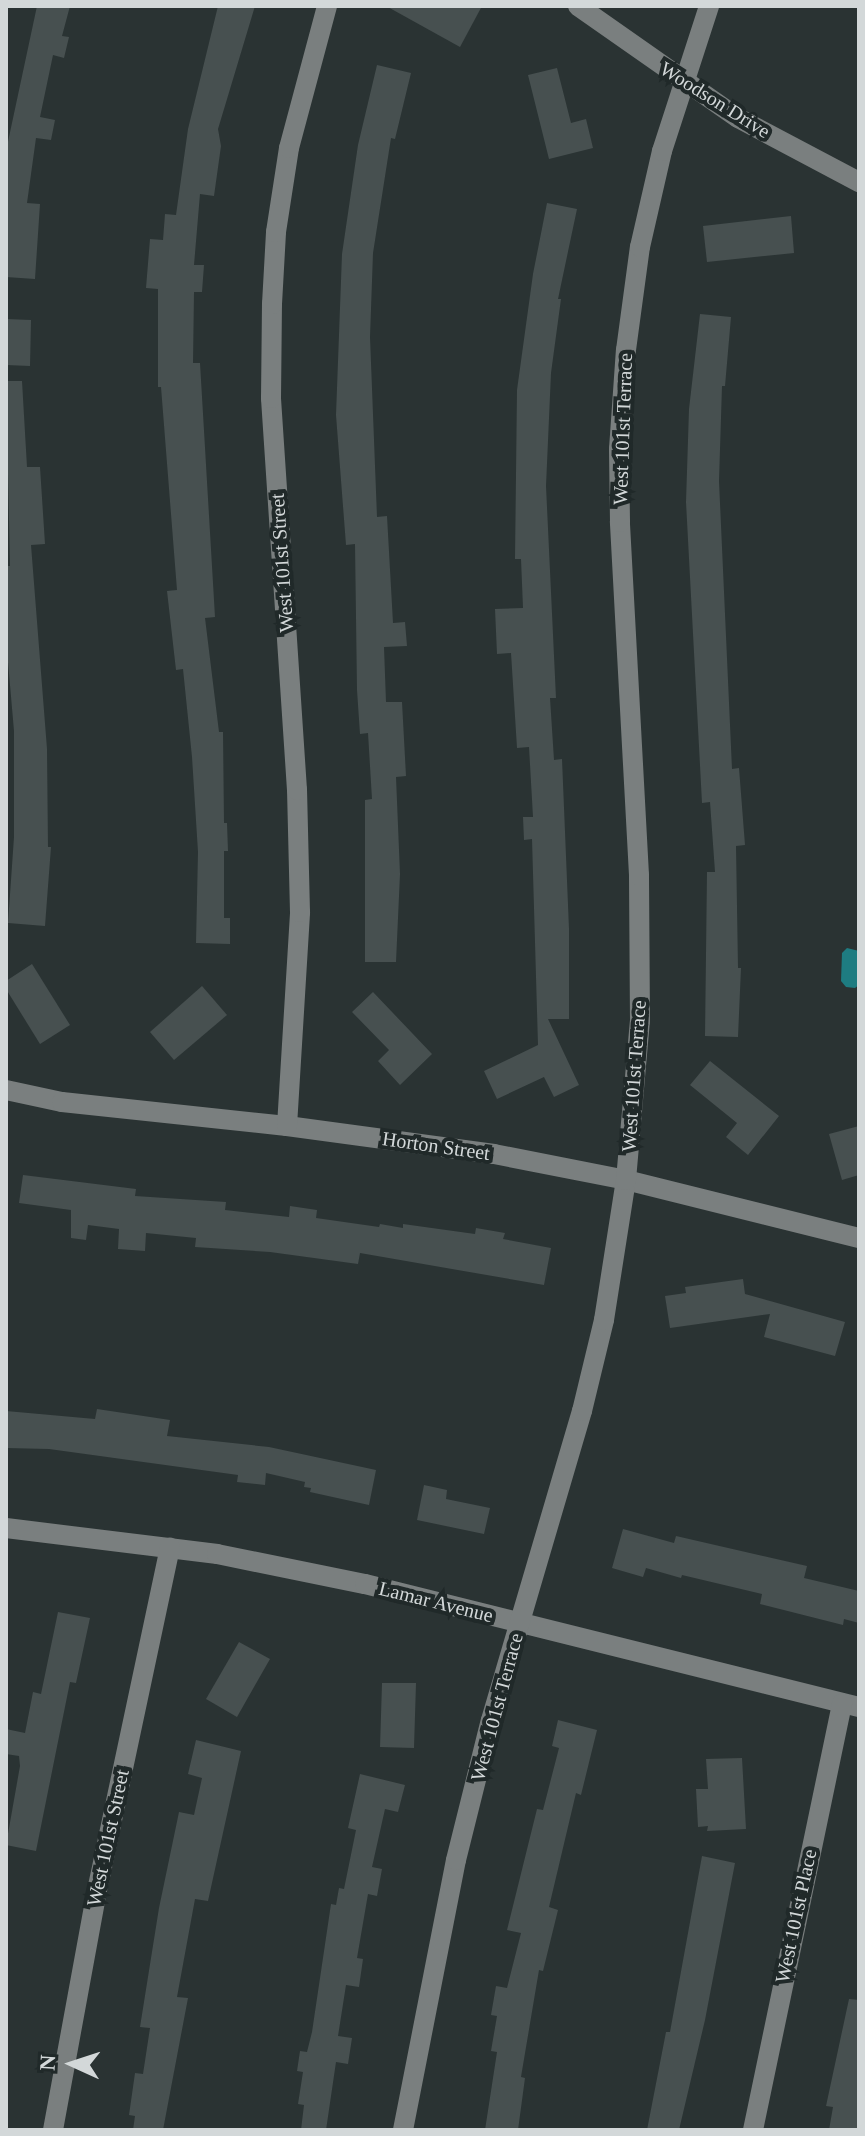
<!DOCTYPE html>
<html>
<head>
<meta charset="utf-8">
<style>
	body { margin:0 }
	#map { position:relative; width:865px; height:2136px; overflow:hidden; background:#2a3333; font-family:Georgia,serif }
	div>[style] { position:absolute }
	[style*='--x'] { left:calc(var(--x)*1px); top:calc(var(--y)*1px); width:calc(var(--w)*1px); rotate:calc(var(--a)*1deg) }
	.water>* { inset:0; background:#1e7c81 }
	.building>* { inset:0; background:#475050 }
	.minor>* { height:20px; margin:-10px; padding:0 10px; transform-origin:10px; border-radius:10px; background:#7a7f7f }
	span { translate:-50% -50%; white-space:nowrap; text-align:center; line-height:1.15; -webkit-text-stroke:8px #202929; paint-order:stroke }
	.street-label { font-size:20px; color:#d3d8d9 }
	.frame { position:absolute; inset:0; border:8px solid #d3d8d9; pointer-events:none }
	.north { position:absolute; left:32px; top:2024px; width:80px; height:80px; -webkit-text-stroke:6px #202929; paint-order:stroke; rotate:273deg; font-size:22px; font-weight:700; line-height:32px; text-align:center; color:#d3d8d9 }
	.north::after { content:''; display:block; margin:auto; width:28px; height:36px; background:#d3d8d9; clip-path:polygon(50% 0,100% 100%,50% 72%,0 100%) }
</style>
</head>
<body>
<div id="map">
	<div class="water">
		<i style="clip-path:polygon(847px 948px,859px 951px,859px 985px,855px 988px,846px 987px,841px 981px,842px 953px)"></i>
	</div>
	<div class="building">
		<i style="clip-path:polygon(37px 6px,70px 6px,62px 36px,69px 37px,64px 58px,53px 55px,40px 117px,55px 120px,51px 140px,36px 138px,27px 203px,40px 204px,35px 279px,6px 277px,6px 151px)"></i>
		<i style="clip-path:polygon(218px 6px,255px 6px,218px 129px,221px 146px,214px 196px,200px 194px,194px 265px,204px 265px,202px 292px,194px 292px,193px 363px,200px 363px,215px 617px,205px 618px,219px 732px,223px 732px,224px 823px,227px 823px,228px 851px,224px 851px,224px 918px,230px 918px,230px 944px,196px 943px,198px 852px,192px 757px,183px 669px,176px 670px,167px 591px,177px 590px,161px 387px,158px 387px,158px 289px,146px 288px,150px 239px,163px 240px,165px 214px,176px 215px,188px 129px)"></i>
		<i style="clip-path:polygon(386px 6px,482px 6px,460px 47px)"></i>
		<i style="clip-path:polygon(377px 65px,411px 73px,395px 139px,391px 138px,373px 253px,370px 337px,377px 517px,387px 516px,393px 623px,405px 622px,407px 646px,384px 647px,386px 702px,402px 702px,406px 776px,396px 777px,400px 874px,396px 962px,365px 962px,365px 800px,372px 799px,368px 733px,360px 734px,357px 690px,355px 544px,346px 545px,336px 415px,342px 254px,358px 145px)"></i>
		<i style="clip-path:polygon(557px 68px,571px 123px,586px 119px,593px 148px,549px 159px,528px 75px)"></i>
		<i style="clip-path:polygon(547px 203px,577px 209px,558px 299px,561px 299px,551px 373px,546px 486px,556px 698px,550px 698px,554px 760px,562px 759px,569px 929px,569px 1019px,548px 1019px,579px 1085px,554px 1097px,544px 1077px,497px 1099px,484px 1071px,538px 1045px,532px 839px,524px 840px,523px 817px,533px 817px,529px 747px,517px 748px,511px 653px,497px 654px,495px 609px,523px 608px,521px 559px,515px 559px,517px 390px,533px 274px)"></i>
		<i style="clip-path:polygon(791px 216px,794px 253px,707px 262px,703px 226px)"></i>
		<i style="clip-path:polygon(700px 314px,731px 317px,725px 386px,722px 386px,719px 481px,732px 769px,739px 768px,745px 845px,736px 846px,738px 968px,741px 968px,738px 1037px,705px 1036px,707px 872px,715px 872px,710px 802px,702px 803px,686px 502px,689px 409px)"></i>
		<i style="clip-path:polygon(6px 319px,31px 320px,30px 366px,6px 365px)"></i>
		<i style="clip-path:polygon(6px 381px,22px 381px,27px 467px,40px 467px,45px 544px,31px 545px,47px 749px,48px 847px,51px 847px,45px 926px,8px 923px,14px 837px,14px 731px,6px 639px,6px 566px,10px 566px)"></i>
		<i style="clip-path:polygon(32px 964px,70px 1025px,40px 1044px,6px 989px,6px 981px)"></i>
		<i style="clip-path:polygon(202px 986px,227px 1015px,174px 1060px,150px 1032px)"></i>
		<i style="clip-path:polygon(373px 992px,432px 1054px,400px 1085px,378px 1061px,389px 1050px,352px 1012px)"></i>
		<i style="clip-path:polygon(710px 1061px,779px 1116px,748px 1155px,726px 1137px,737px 1123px,690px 1085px)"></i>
		<i style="clip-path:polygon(859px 1126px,859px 1175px,842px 1180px,829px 1134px)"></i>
		<i style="clip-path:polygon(23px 1175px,136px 1189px,135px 1196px,226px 1202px,225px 1210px,289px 1217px,290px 1206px,317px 1210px,316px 1218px,379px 1227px,380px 1224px,403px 1228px,403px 1224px,475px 1234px,476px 1228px,505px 1233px,503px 1239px,551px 1248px,544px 1285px,360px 1253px,358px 1264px,270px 1252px,195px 1247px,196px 1238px,146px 1233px,145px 1251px,118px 1249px,119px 1229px,88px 1225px,86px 1240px,71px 1238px,71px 1210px,19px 1203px)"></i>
		<i style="clip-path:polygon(743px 1279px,745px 1294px,845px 1322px,835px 1356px,764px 1337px,770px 1314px,670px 1328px,665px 1296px,686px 1293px,685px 1287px)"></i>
		<i style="clip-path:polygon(97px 1409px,170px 1420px,167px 1436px,269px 1447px,376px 1470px,369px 1505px,310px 1492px,311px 1488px,304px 1487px,305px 1482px,266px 1473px,265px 1485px,237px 1482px,238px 1475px,49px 1449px,6px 1448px,6px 1411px,95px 1419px)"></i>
		<i style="clip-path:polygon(424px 1485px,447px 1490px,446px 1499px,490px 1508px,484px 1534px,417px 1520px)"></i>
		<i style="clip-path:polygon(623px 1529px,674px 1543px,676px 1536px,807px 1566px,804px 1578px,859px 1591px,859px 1623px,844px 1619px,843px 1625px,760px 1604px,762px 1594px,682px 1575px,681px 1578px,646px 1568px,643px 1577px,612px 1568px)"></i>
		<i style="clip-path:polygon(58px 1612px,90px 1618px,76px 1683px,70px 1682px,36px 1851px,6px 1845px,20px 1766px,19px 1756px,6px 1754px,6px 1729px,25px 1733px,33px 1692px,41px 1694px)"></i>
		<i style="clip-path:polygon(239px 1642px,270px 1659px,237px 1717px,206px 1699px)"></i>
		<i style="clip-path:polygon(382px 1683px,416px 1683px,414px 1748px,380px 1747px)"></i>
		<i style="clip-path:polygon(558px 1720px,597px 1730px,581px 1795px,576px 1793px,549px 1907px,558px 1910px,543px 1971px,539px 1970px,521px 2077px,525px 2078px,518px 2130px,485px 2130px,497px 2052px,491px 2051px,497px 2016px,491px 2015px,496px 1986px,507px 1988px,521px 1933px,507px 1930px,537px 1809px,543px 1810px,559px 1748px,552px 1746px)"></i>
		<i style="clip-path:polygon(196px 1740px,241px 1751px,208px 1901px,195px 1899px,177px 1997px,188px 1998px,163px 2130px,133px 2130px,135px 2116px,129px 2115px,135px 2073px,143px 2074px,150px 2028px,140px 2027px,159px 1908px,179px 1812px,194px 1815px,202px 1778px,188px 1774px)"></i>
		<i style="clip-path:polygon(742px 1758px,746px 1829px,707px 1831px,708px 1826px,698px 1827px,696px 1789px,708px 1789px,706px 1759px)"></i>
		<i style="clip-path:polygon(360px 1774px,405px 1785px,398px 1812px,385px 1809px,372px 1867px,382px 1869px,377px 1896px,368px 1894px,357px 1958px,363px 1959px,359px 1987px,346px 1985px,338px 2036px,352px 2038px,348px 2064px,336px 2062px,326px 2130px,301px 2130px,304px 2105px,298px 2104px,303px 2072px,297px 2071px,300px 2051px,307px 2052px,312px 2032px,331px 1904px,336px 1905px,339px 1888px,344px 1889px,356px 1830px,348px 1828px)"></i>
		<i style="clip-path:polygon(702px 1856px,735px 1863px,705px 2020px,679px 2130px,647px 2130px,666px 2032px,670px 2032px)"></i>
		<i style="clip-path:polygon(849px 1999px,859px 2000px,859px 2130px,829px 2130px,833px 2107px,826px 2106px)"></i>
	</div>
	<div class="minor">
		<i style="--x:578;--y:6;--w:195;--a:35"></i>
		<i style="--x:738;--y:118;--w:137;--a:27.9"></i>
		<i style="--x:6;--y:1090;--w:57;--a:12.1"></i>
		<i style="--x:62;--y:1102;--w:226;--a:6.1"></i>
		<i style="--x:287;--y:1126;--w:209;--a:7.7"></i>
		<i style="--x:494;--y:1154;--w:135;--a:11.1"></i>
		<i style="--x:626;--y:1180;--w:240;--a:14"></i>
		<i style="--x:287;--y:1126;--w:214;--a:-86.5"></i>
		<i style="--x:300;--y:912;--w:122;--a:-91.4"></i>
		<i style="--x:297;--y:790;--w:393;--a:-93.8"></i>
		<i style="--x:271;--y:398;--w:94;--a:-89.4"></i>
		<i style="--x:272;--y:304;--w:72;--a:-86.8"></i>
		<i style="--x:276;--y:232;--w:85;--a:-81.2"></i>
		<i style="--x:289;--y:148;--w:147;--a:-75"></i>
		<i style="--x:6;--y:1528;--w:213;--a:7"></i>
		<i style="--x:217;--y:1554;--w:151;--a:11.5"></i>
		<i style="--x:365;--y:1584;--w:509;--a:13.98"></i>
		<i style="--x:53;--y:2130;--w:248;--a:-79.6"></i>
		<i style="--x:98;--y:1886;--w:346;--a:-78"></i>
		<i style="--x:403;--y:2130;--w:275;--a:-78.9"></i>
		<i style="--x:456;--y:1860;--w:144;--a:-76"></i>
		<i style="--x:491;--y:1720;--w:322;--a:-73.6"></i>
		<i style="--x:582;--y:1411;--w:94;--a:-76.4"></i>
		<i style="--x:604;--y:1320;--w:142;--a:-81.1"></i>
		<i style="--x:626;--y:1180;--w:160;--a:-85"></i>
		<i style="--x:640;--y:1021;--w:146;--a:-90.4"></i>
		<i style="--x:639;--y:875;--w:354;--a:-93.1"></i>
		<i style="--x:620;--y:522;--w:73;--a:-90.8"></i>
		<i style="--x:619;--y:449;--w:99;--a:-86"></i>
		<i style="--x:626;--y:350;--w:104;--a:-82.3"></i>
		<i style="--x:640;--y:247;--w:98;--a:-77.1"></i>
		<i style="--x:662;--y:151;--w:152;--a:-72"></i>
		<i style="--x:753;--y:2130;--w:436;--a:-78.2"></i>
	</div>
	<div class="street-label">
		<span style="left:715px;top:100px;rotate:32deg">Woodson Drive</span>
		<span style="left:623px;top:429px;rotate:-88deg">West 101st Terrace</span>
		<span style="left:282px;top:563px;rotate:-94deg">West 101st Street</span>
		<span style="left:634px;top:1076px;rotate:-86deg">West 101st Terrace</span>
		<span style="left:436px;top:1146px;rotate:8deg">Horton Street</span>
		<span style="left:436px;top:1602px;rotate:14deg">Lamar Avenue</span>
		<span style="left:497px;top:1707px;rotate:-75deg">West 101st Terrace</span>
		<span style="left:108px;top:1838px;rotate:-78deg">West 101st Street</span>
		<span style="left:796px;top:1916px;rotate:-78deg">West 101st Place</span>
	</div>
	<div class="frame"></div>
	<div class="north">N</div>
</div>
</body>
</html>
